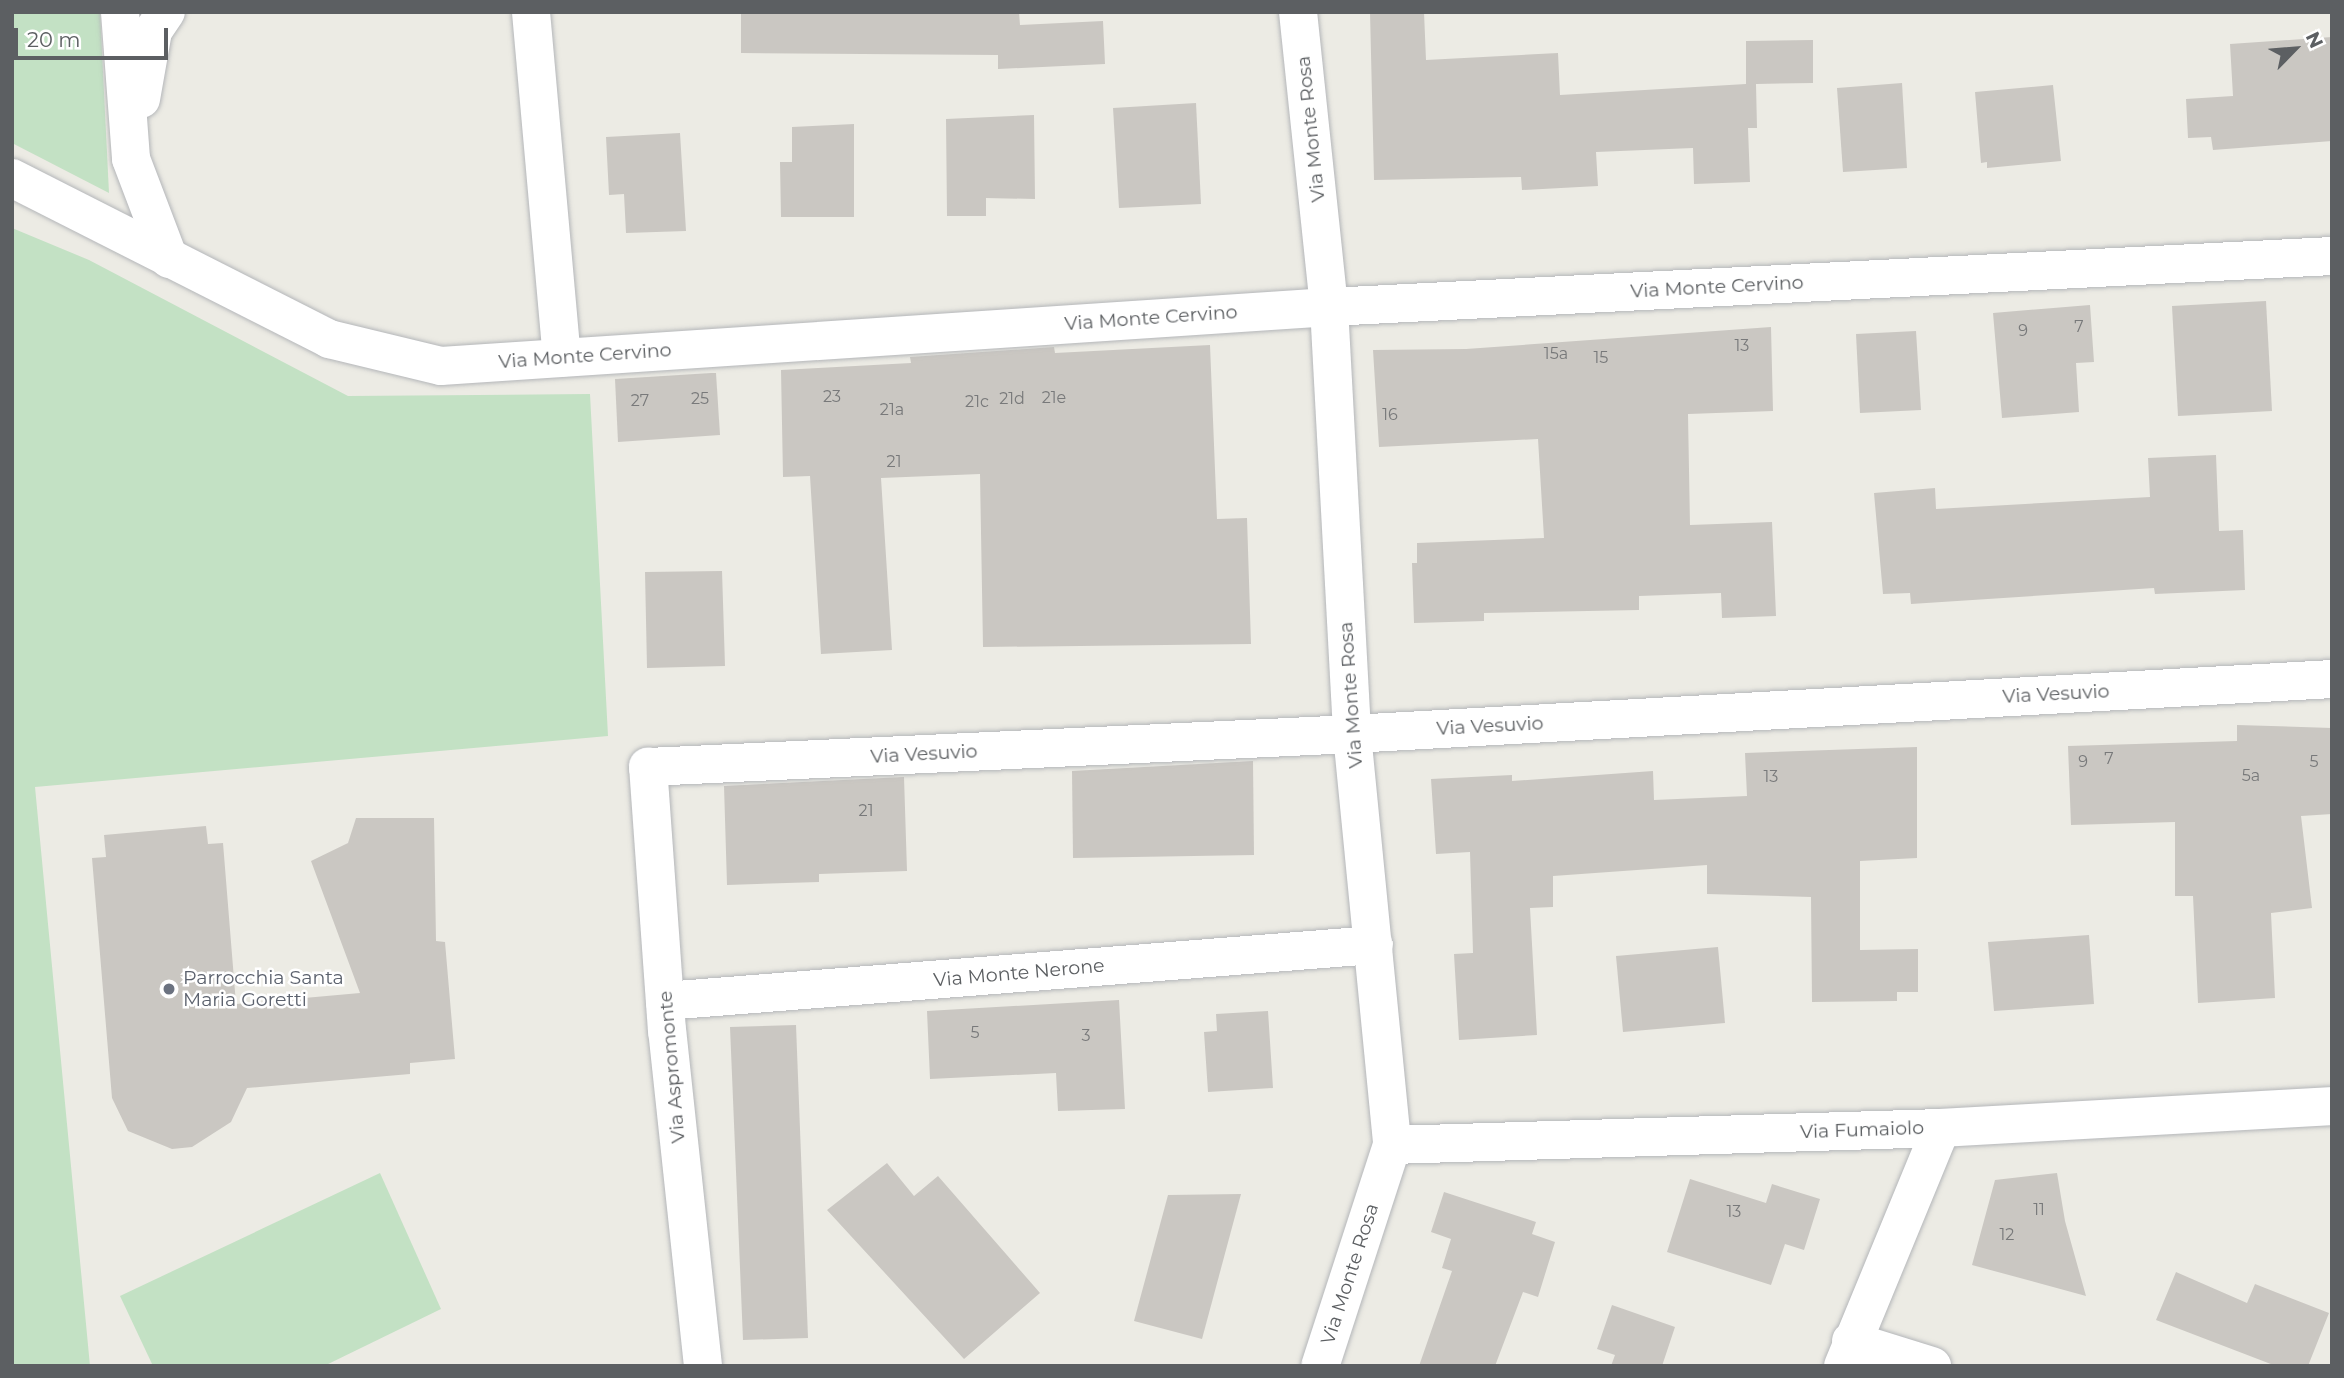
<!DOCTYPE html>
<html>
<head>
<meta charset="utf-8">
<style>
	body { margin:0 }
	#map { position:relative; width:2344px; height:1378px; overflow:hidden; background:#ecebe4; font-family:Montserrat,sans-serif }
	div>[style] { position:absolute }
	[style*='--x'] { left:calc(var(--x)*1px); top:calc(var(--y)*1px); width:calc(var(--w)*1px); rotate:calc(var(--a)*1deg) }
	.green>* { inset:0; background:#c3e1c4 }
	.building>* { inset:0; background:#cac7c2 }
	.roads { filter:drop-shadow(0 0 2px #b4b6b9) drop-shadow(0 0 2px #b4b6b9) }
	.street>* { height:38px; margin:-19px; padding:0 19px; transform-origin:19px; border-radius:19px; background:#fff }
	.dots>* { width:19px; height:19px; translate:-50% -50%; box-sizing:border-box; border:4px solid #fff; border-radius:50% }
	span { translate:-50% -50%; white-space:nowrap; text-align:center; line-height:1.15; -webkit-text-stroke:5px #fff; paint-order:stroke }
	.number-label { font-size:16px; color:#78797a }
	.number-label span { -webkit-text-stroke-width:0 }
	.street-label { font-size:19px; color:#5c5f62 }
	.worship-label { font-size:19px; color:#5b616d }
	.left { translate:0 -50%; text-align:left }
	.frame { position:absolute; inset:0; border:14px solid #5c5f62; pointer-events:none }
	.north { position:absolute; left:2260px; top:14px; width:70px; height:70px; -webkit-text-stroke:5px #fff; paint-order:stroke; rotate:65deg; font-size:19px; font-weight:700; line-height:28px; text-align:center; color:#5c5f62 }
	.north::after { content:''; display:block; margin:auto; width:24px; height:32px; background:#5c5f62; clip-path:polygon(50% 0,100% 100%,50% 72%,0 100%) }
	.scale { position:absolute; left:14px; top:28px; width:154px; height:32px; box-sizing:border-box; border:4px solid #5c5f62; border-top:0; padding-left:9px; font-size:21px; line-height:24px; white-space:nowrap; color:#5c5f62; -webkit-text-stroke:5px #fff; paint-order:stroke }
</style>
</head>
<body>
<div id="map">
	<div class="green">
		<i style="clip-path:polygon(12px 12px,100px 12px,109px 193px,12px 143px)"></i>
		<i style="clip-path:polygon(12px 228px,89px 260px,348px 396px,590px 394px,608px 736px,35px 787px,90px 1366px,12px 1366px)"></i>
		<i style="clip-path:polygon(380px 1173px,441px 1309px,324px 1366px,153px 1366px,120px 1296px)"></i>
	</div>
	<div class="building">
		<i style="clip-path:polygon(741px 12px,1019px 12px,1020px 25px,1103px 21px,1105px 64px,998px 69px,998px 55px,741px 53px)"></i>
		<i style="clip-path:polygon(1370px 12px,1424px 12px,1426px 60px,1558px 53px,1560px 95px,1746px 84px,1746px 41px,1813px 40px,1813px 83px,1756px 84px,1757px 128px,1748px 128px,1750px 182px,1694px 184px,1693px 148px,1596px 152px,1598px 186px,1522px 190px,1521px 177px,1374px 180px)"></i>
		<i style="clip-path:polygon(2332px 37px,2332px 141px,2213px 150px,2211px 137px,2188px 138px,2186px 99px,2233px 96px,2230px 44px)"></i>
		<i style="clip-path:polygon(1902px 83px,1907px 168px,1843px 172px,1837px 88px)"></i>
		<i style="clip-path:polygon(2053px 85px,2061px 161px,1987px 168px,1987px 162px,1981px 163px,1975px 92px)"></i>
		<i style="clip-path:polygon(1196px 103px,1201px 204px,1119px 208px,1113px 108px)"></i>
		<i style="clip-path:polygon(1034px 115px,1035px 199px,986px 198px,986px 216px,947px 216px,946px 119px)"></i>
		<i style="clip-path:polygon(854px 124px,854px 217px,781px 217px,780px 162px,792px 162px,792px 127px)"></i>
		<i style="clip-path:polygon(680px 133px,686px 231px,626px 233px,624px 194px,609px 195px,606px 137px)"></i>
		<i style="clip-path:polygon(2266px 301px,2272px 411px,2178px 416px,2172px 306px)"></i>
		<i style="clip-path:polygon(2090px 305px,2094px 362px,2076px 363px,2079px 412px,2002px 418px,1993px 313px)"></i>
		<i style="clip-path:polygon(1771px 327px,1773px 411px,1688px 414px,1690px 525px,1772px 522px,1776px 616px,1722px 618px,1721px 593px,1639px 596px,1639px 610px,1484px 613px,1484px 621px,1414px 623px,1412px 563px,1417px 563px,1417px 543px,1544px 538px,1538px 439px,1379px 447px,1373px 350px,1466px 349px)"></i>
		<i style="clip-path:polygon(1916px 331px,1921px 410px,1860px 413px,1856px 334px)"></i>
		<i style="clip-path:polygon(1210px 345px,1217px 519px,1247px 518px,1251px 644px,983px 647px,980px 474px,881px 478px,892px 650px,821px 654px,810px 476px,783px 477px,781px 370px,911px 363px,910px 357px,1054px 347px,1055px 353px)"></i>
		<i style="clip-path:polygon(711px 373px,716px 373px,720px 435px,618px 442px,615px 379px)"></i>
		<i style="clip-path:polygon(2216px 455px,2219px 531px,2243px 530px,2245px 590px,2155px 594px,2154px 588px,1911px 604px,1910px 593px,1883px 594px,1874px 493px,1935px 488px,1936px 509px,2150px 497px,2148px 458px)"></i>
		<i style="clip-path:polygon(722px 571px,725px 666px,647px 668px,645px 572px)"></i>
		<i style="clip-path:polygon(2237px 725px,2332px 728px,2332px 814px,2301px 816px,2312px 908px,2271px 913px,2275px 998px,2198px 1003px,2193px 896px,2175px 896px,2175px 822px,2071px 825px,2068px 746px,2237px 741px)"></i>
		<i style="clip-path:polygon(1917px 747px,1917px 858px,1860px 861px,1860px 950px,1918px 949px,1918px 992px,1897px 992px,1897px 1001px,1812px 1002px,1811px 897px,1707px 894px,1707px 865px,1553px 876px,1553px 907px,1530px 908px,1537px 1035px,1459px 1040px,1454px 954px,1473px 953px,1470px 852px,1436px 854px,1431px 779px,1512px 775px,1512px 781px,1653px 771px,1654px 800px,1747px 796px,1745px 753px)"></i>
		<i style="clip-path:polygon(1253px 761px,1254px 855px,1073px 858px,1072px 771px)"></i>
		<i style="clip-path:polygon(904px 777px,907px 871px,819px 874px,819px 882px,727px 885px,724px 786px)"></i>
		<i style="clip-path:polygon(356px 818px,434px 818px,436px 941px,445px 942px,455px 1059px,410px 1063px,410px 1074px,247px 1088px,231px 1122px,192px 1147px,172px 1149px,128px 1131px,112px 1098px,92px 858px,106px 857px,104px 835px,206px 826px,208px 844px,223px 843px,236px 1004px,360px 993px,311px 861px,348px 843px)"></i>
		<i style="clip-path:polygon(2089px 935px,2094px 1004px,1994px 1011px,1988px 942px)"></i>
		<i style="clip-path:polygon(1718px 947px,1725px 1023px,1623px 1032px,1616px 956px)"></i>
		<i style="clip-path:polygon(1119px 1000px,1125px 1109px,1058px 1111px,1056px 1073px,930px 1079px,927px 1011px)"></i>
		<i style="clip-path:polygon(1268px 1011px,1273px 1088px,1208px 1092px,1204px 1032px,1217px 1031px,1216px 1014px)"></i>
		<i style="clip-path:polygon(796px 1025px,808px 1338px,743px 1340px,730px 1027px)"></i>
		<i style="clip-path:polygon(887px 1163px,914px 1196px,938px 1176px,1040px 1293px,964px 1359px,827px 1210px)"></i>
		<i style="clip-path:polygon(2057px 1173px,2065px 1221px,2086px 1296px,1972px 1265px,1995px 1180px)"></i>
		<i style="clip-path:polygon(1690px 1179px,1766px 1203px,1772px 1184px,1820px 1199px,1804px 1250px,1785px 1244px,1771px 1285px,1667px 1252px)"></i>
		<i style="clip-path:polygon(1444px 1192px,1536px 1222px,1532px 1234px,1555px 1242px,1538px 1297px,1523px 1292px,1495px 1366px,1419px 1366px,1452px 1271px,1442px 1268px,1451px 1239px,1431px 1232px)"></i>
		<i style="clip-path:polygon(1241px 1194px,1202px 1339px,1134px 1321px,1168px 1195px)"></i>
		<i style="clip-path:polygon(2176px 1272px,2247px 1303px,2255px 1284px,2329px 1313px,2308px 1366px,2276px 1366px,2156px 1320px)"></i>
		<i style="clip-path:polygon(1612px 1305px,1675px 1327px,1662px 1366px,1611px 1366px,1615px 1355px,1597px 1349px)"></i>
	</div>
	<div class="roads">
		<div class="street">
			<i style="--x:120;--y:12;--w:147;--a:85.7"></i>
			<i style="--x:131;--y:159;--w:107;--a:69.2"></i>
			<i style="--x:531;--y:12;--w:347;--a:84.9"></i>
			<i style="--x:1298;--y:12;--w:297;--a:84"></i>
			<i style="--x:1329;--y:307;--w:428;--a:86.9"></i>
			<i style="--x:1352;--y:734;--w:413;--a:84.4"></i>
			<i style="--x:1392;--y:1145;--w:232;--a:108"></i>
			<i style="--x:141;--y:99;--w:69;--a:-80"></i>
			<i style="--x:153;--y:31;--w:23;--a:-56"></i>
			<i style="--x:12;--y:178;--w:356;--a:26.9"></i>
			<i style="--x:329;--y:339;--w:115;--a:13.6"></i>
			<i style="--x:441;--y:366;--w:890;--a:-3.8"></i>
			<i style="--x:1329;--y:307;--w:1004;--a:-2.91"></i>
			<i style="--x:665;--y:1001;--w:711;--a:-4.52"></i>
			<i style="--x:1392;--y:1145;--w:549;--a:-1.77"></i>
			<i style="--x:1941;--y:1128;--w:392;--a:-3.2"></i>
			<i style="--x:1851;--y:1341;--w:85;--a:17.2"></i>
			<i style="--x:703;--y:1366;--w:337;--a:-96.1"></i>
			<i style="--x:667;--y:1031;--w:265;--a:-94.1"></i>
			<i style="--x:648;--y:767;--w:705;--a:-2.68"></i>
			<i style="--x:1352;--y:734;--w:982;--a:-3.21"></i>
			<i style="--x:1843;--y:1366;--w:257;--a:-67.6"></i>
		</div>
	</div>
	<div class="dots">
		<i style="left:169px;top:989px;background:#6b7280"></i>
	</div>
	<div class="number-label">
		<span style="left:2079px;top:327px">7</span>
		<span style="left:2023px;top:331px">9</span>
		<span style="left:1742px;top:346px">13</span>
		<span style="left:1556px;top:354px">15a</span>
		<span style="left:1601px;top:358px">15</span>
		<span style="left:832px;top:397px">23</span>
		<span style="left:1054px;top:398px">21e</span>
		<span style="left:700px;top:399px">25</span>
		<span style="left:1012px;top:399px">21d</span>
		<span style="left:640px;top:401px">27</span>
		<span style="left:977px;top:402px">21c</span>
		<span style="left:892px;top:410px">21a</span>
		<span style="left:1390px;top:415px">16</span>
		<span style="left:894px;top:462px">21</span>
		<span style="left:2109px;top:759px">7</span>
		<span style="left:2083px;top:762px">9</span>
		<span style="left:2314px;top:762px">5</span>
		<span style="left:2251px;top:776px">5a</span>
		<span style="left:1771px;top:777px">13</span>
		<span style="left:866px;top:811px">21</span>
		<span style="left:975px;top:1033px">5</span>
		<span style="left:1086px;top:1036px">3</span>
		<span style="left:2039px;top:1210px">11</span>
		<span style="left:1734px;top:1212px">13</span>
		<span style="left:2007px;top:1235px">12</span>
	</div>
	<div class="street-label">
		<span style="left:1311px;top:129px;rotate:-96deg">Via Monte Rosa</span>
		<span style="left:1717px;top:287px;rotate:-3deg">Via Monte Cervino</span>
		<span style="left:1151px;top:318px;rotate:-4deg">Via Monte Cervino</span>
		<span style="left:585px;top:356px;rotate:-4deg">Via Monte Cervino</span>
		<span style="left:2056px;top:694px;rotate:-3deg">Via Vesuvio</span>
		<span style="left:1351px;top:695px;rotate:-94deg">Via Monte Rosa</span>
		<span style="left:1490px;top:726px;rotate:-3deg">Via Vesuvio</span>
		<span style="left:924px;top:754px;rotate:-3deg">Via Vesuvio</span>
		<span style="left:1019px;top:973px;rotate:-5deg">Via Monte Nerone</span>
		<span style="left:672px;top:1067px;rotate:-95deg">Via Aspromonte</span>
		<span style="left:1862px;top:1130px;rotate:-2deg">Via Fumaiolo</span>
		<span style="left:1350px;top:1274px;rotate:-72deg">Via Monte Rosa</span>
	</div>
	<div class="worship-label">
		<span class="left" style="left:183px;top:989px">Parrocchia Santa<br>Maria Goretti</span>
	</div>
	<div class="frame"></div>
	<div class="north">N</div>
	<div class="scale">20 m</div>
</div>
</body>
</html>
